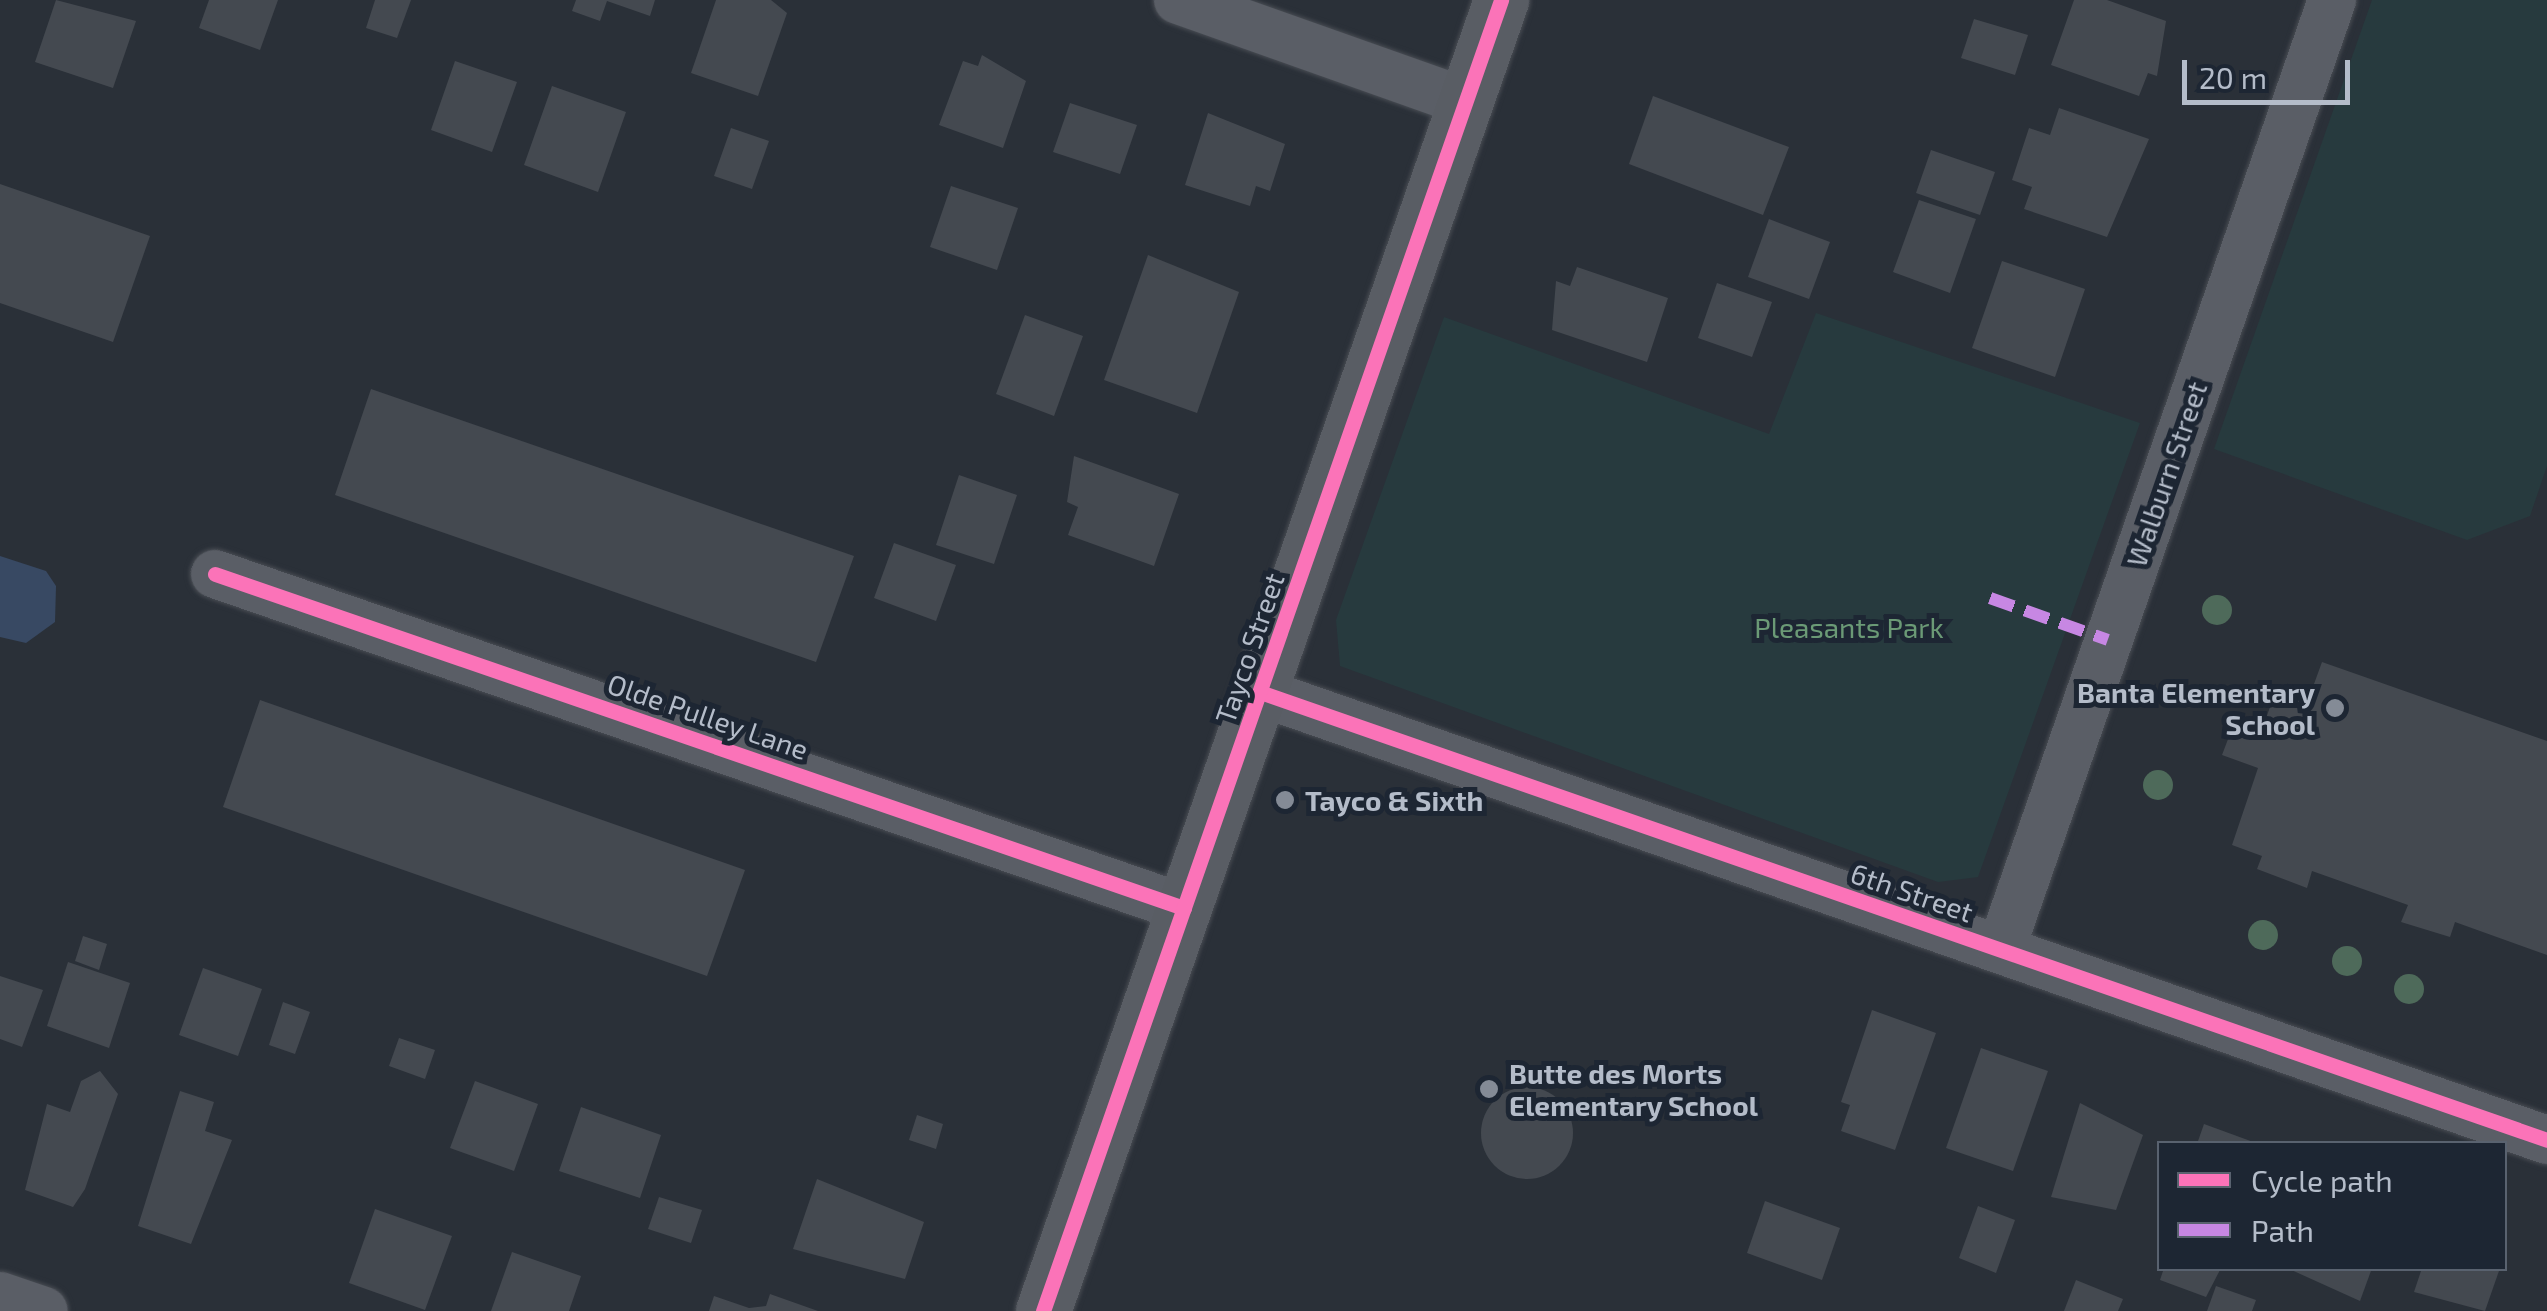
<!DOCTYPE html>
<html>
<head>
<meta charset="utf-8">
<style>
	body { margin:0 }
	#map { position:relative; width:2547px; height:1311px; overflow:hidden; background:#2a3038; font-family:"Exo 2",sans-serif }
	div>[style] { position:absolute }
	[style*='--x'] { left:calc(var(--x)*1px); top:calc(var(--y)*1px); width:calc(var(--w)*1px); rotate:calc(var(--a)*1deg) }
	.green>* { inset:0; background:#273a3e }
	.water>* { inset:0; background:#384963 }
	.building>* { inset:0; background:#444950 }
	.round { border-radius:50% }
	.roads { filter:drop-shadow(0 0 2px #484c53) drop-shadow(0 0 2px #484c53) }
	.street>* { height:48px; margin:-24px; padding:0 24px; transform-origin:24px; border-radius:24px; background:#5a5e66 }
	.secondary>* { height:55px; margin:-27.5px; padding:0 27.5px; transform-origin:27.5px; border-radius:27.5px; background:#595d64 }
	.quiet>* { height:12px; margin-top:-6px; transform-origin:0; background:repeating-linear-gradient(90deg,#c787e3 0 25px,transparent 0 37px) }
	.cycleway>* { height:15px; margin:-7.5px; padding:0 7.5px; transform-origin:7.5px; border-radius:7.5px; background:#fb73b8 }
	.trees>* { width:30px; height:30px; margin:-15px; border-radius:50%; background:#4e6a5a }
	.dots>* { width:28px; height:28px; translate:-50% -50%; box-sizing:border-box; border:5px solid #1d2633; border-radius:50% }
	span { translate:-50% -50%; white-space:nowrap; text-align:center; line-height:1.15; -webkit-text-stroke:10px #1d2633; paint-order:stroke }
	.street-label { font-size:28px; color:#b4bcc9 }
	.park-label { font-size:28px; color:#6b9a76 }
	.poi-label { font-size:28px; color:#b4bcc9; font-weight:700 }
	.right { translate:-100% -50%; text-align:right }
	.left { translate:0 -50%; text-align:left }
	.legend { position:absolute; left:2157px; top:1141px; width:350px; height:130px; box-sizing:border-box; background:#1d2633; border:2px solid #59626f; margin:0; padding:12px 18px; list-style:none; font-size:30px; color:#b4bcc9 }
	.legend li { display:flex; align-items:center; gap:20px; height:50px }
	.legend b { width:50px; border:2px solid #59626f }
	.scale { position:absolute; left:2182px; top:60px; width:168px; height:45px; box-sizing:border-box; border:5px solid #b4bcc9; border-top:0; padding-left:12px; font-size:30px; line-height:35px; white-space:nowrap; color:#b4bcc9; -webkit-text-stroke:8px #1d2633; paint-order:stroke }
</style>
</head>
<body>
<div id="map">
	<div class="green">
		<i style="clip-path:polygon(2372px 0,2547px 0,2547px 466px,2530px 516px,2467px 540px,2214px 449px)"></i>
		<i style="clip-path:polygon(1816px 313px,2140px 423px,1978px 877px,1938px 882px,1340px 666px,1336px 620px,1444px 317px,1769px 434px)"></i>
	</div>
	<div class="water">
		<i style="clip-path:polygon(0 556px,46px 571px,56px 586px,55px 622px,26px 643px,0 637px)"></i>
	</div>
	<div class="building">
		<i style="clip-path:polygon(56px 0,136px 21px,113px 88px,35px 62px)"></i>
		<i style="clip-path:polygon(209px 0,278px 0,260px 50px,199px 28px)"></i>
		<i style="clip-path:polygon(375px 0,411px 0,397px 38px,366px 28px)"></i>
		<i style="clip-path:polygon(576px 0,655px 0,650px 16px,607px 1px,600px 21px,572px 11px)"></i>
		<i style="clip-path:polygon(716px 0,771px 0,787px 13px,758px 96px,691px 73px)"></i>
		<i style="clip-path:polygon(2074px 0,2107px 0,2166px 21px,2157px 76px,2148px 73px,2139px 96px,2051px 65px)"></i>
		<i style="clip-path:polygon(1974px 19px,2028px 35px,2015px 75px,1961px 58px)"></i>
		<i style="clip-path:polygon(982px 55px,1026px 81px,1003px 148px,939px 125px,963px 61px,978px 66px)"></i>
		<i style="clip-path:polygon(455px 61px,517px 82px,492px 152px,431px 130px)"></i>
		<i style="clip-path:polygon(552px 86px,626px 112px,598px 192px,524px 165px)"></i>
		<i style="clip-path:polygon(1653px 96px,1789px 147px,1763px 215px,1629px 164px)"></i>
		<i style="clip-path:polygon(1070px 103px,1137px 125px,1120px 174px,1053px 152px)"></i>
		<i style="clip-path:polygon(2059px 108px,2149px 139px,2107px 237px,2024px 209px,2032px 187px,2012px 180px,2029px 128px,2050px 135px)"></i>
		<i style="clip-path:polygon(1208px 113px,1285px 144px,1270px 191px,1256px 186px,1250px 206px,1185px 185px)"></i>
		<i style="clip-path:polygon(731px 128px,769px 141px,752px 189px,714px 176px)"></i>
		<i style="clip-path:polygon(1931px 150px,1995px 172px,1980px 215px,1916px 193px)"></i>
		<i style="clip-path:polygon(0 184px,150px 236px,113px 342px,0 303px)"></i>
		<i style="clip-path:polygon(951px 186px,1018px 208px,997px 270px,930px 247px)"></i>
		<i style="clip-path:polygon(1919px 200px,1976px 219px,1950px 293px,1893px 272px)"></i>
		<i style="clip-path:polygon(1769px 219px,1830px 242px,1809px 299px,1748px 277px)"></i>
		<i style="clip-path:polygon(1148px 255px,1239px 292px,1197px 413px,1104px 380px)"></i>
		<i style="clip-path:polygon(2002px 261px,2085px 289px,2055px 377px,1972px 348px)"></i>
		<i style="clip-path:polygon(1577px 267px,1668px 298px,1647px 362px,1552px 330px,1556px 281px,1570px 286px)"></i>
		<i style="clip-path:polygon(1717px 283px,1772px 302px,1752px 357px,1698px 338px)"></i>
		<i style="clip-path:polygon(1025px 315px,1083px 336px,1054px 416px,996px 394px)"></i>
		<i style="clip-path:polygon(371px 389px,854px 556px,816px 662px,335px 495px)"></i>
		<i style="clip-path:polygon(1074px 456px,1179px 494px,1154px 566px,1068px 535px,1078px 507px,1067px 502px)"></i>
		<i style="clip-path:polygon(959px 475px,1017px 495px,994px 564px,936px 545px)"></i>
		<i style="clip-path:polygon(894px 543px,956px 565px,936px 621px,874px 598px)"></i>
		<i style="clip-path:polygon(2322px 662px,2547px 741px,2547px 955px,2455px 922px,2450px 937px,2401px 922px,2408px 905px,2312px 871px,2307px 888px,2257px 869px,2262px 856px,2232px 845px,2258px 768px,2222px 755px,2236px 718px,2263px 727px,2278px 684px,2310px 695px)"></i>
		<i style="clip-path:polygon(260px 700px,745px 870px,707px 976px,223px 807px)"></i>
		<i style="clip-path:polygon(83px 936px,107px 944px,99px 970px,75px 961px)"></i>
		<i style="clip-path:polygon(68px 962px,130px 983px,109px 1048px,47px 1026px)"></i>
		<i style="clip-path:polygon(203px 968px,262px 989px,238px 1056px,179px 1035px)"></i>
		<i style="clip-path:polygon(0 976px,43px 990px,22px 1047px,0 1039px)"></i>
		<i style="clip-path:polygon(283px 1002px,310px 1012px,295px 1054px,269px 1045px)"></i>
		<i style="clip-path:polygon(1872px 1010px,1936px 1033px,1895px 1150px,1841px 1131px,1850px 1105px,1841px 1102px)"></i>
		<i style="clip-path:polygon(399px 1038px,435px 1050px,425px 1079px,389px 1066px)"></i>
		<i style="clip-path:polygon(1981px 1048px,2048px 1071px,2013px 1171px,1946px 1148px)"></i>
		<i style="clip-path:polygon(100px 1071px,118px 1094px,85px 1189px,73px 1207px,25px 1190px,47px 1104px,70px 1112px,81px 1081px)"></i>
		<i style="clip-path:polygon(475px 1081px,538px 1104px,514px 1171px,450px 1148px)"></i>
		<i class="round" style="left:1481px;top:1087px;width:92px;height:92px"></i>
		<i style="clip-path:polygon(180px 1091px,214px 1102px,205px 1131px,232px 1140px,191px 1244px,138px 1226px)"></i>
		<i style="clip-path:polygon(2080px 1103px,2143px 1135px,2116px 1210px,2051px 1197px)"></i>
		<i style="clip-path:polygon(581px 1107px,661px 1135px,640px 1198px,559px 1171px)"></i>
		<i style="clip-path:polygon(917px 1115px,943px 1124px,936px 1149px,909px 1140px)"></i>
		<i style="clip-path:polygon(2204px 1124px,2256px 1143px,2256px 1144px,2197px 1144px)"></i>
		<i style="clip-path:polygon(817px 1179px,924px 1222px,905px 1279px,793px 1249px)"></i>
		<i style="clip-path:polygon(659px 1197px,702px 1210px,691px 1243px,648px 1229px)"></i>
		<i style="clip-path:polygon(1765px 1201px,1840px 1228px,1822px 1280px,1747px 1253px)"></i>
		<i style="clip-path:polygon(1978px 1206px,2015px 1220px,1996px 1273px,1959px 1258px)"></i>
		<i style="clip-path:polygon(375px 1209px,452px 1236px,425px 1310px,349px 1283px)"></i>
		<i style="clip-path:polygon(512px 1252px,581px 1276px,569px 1311px,491px 1311px)"></i>
		<i style="clip-path:polygon(2164px 1268px,2221px 1268px,2206px 1297px,2160px 1280px)"></i>
		<i style="clip-path:polygon(2287px 1268px,2372px 1268px,2360px 1301px)"></i>
		<i style="clip-path:polygon(2422px 1268px,2500px 1268px,2485px 1311px,2414px 1292px)"></i>
		<i style="clip-path:polygon(2076px 1280px,2123px 1299px,2118px 1311px,2064px 1311px)"></i>
		<i style="clip-path:polygon(2216px 1286px,2256px 1300px,2252px 1311px,2207px 1311px)"></i>
		<i style="clip-path:polygon(770px 1294px,818px 1311px,709px 1311px,714px 1296px,749px 1308px,766px 1306px)"></i>
	</div>
	<div class="roads">
		<div class="street">
			<i style="--x:1178;--y:0;--w:303;--a:19.5"></i>
			<i style="--x:215;--y:574;--w:1025;--a:19.02"></i>
			<i style="--x:1260;--y:692;--w:1363;--a:19.19"></i>
			<i style="--x:2001;--y:949;--w:1005;--a:-70.77"></i>
			<i style="--x:0;--y:1296;--w:46;--a:18.8"></i>
		</div>
		<div class="secondary">
			<i style="--x:1043;--y:1311;--w:1389;--a:-70.74"></i>
		</div>
	</div>
	<div class="quiet">
		<i style="--x:1990;--y:598;--w:125;--a:19.6"></i>
	</div>
	<div class="cycleway">
		<i style="--x:215;--y:574;--w:1025;--a:19.02"></i>
		<i style="--x:1260;--y:692;--w:1363;--a:19.19"></i>
		<i style="--x:1043;--y:1311;--w:1389;--a:-70.74"></i>
	</div>
	<div class="trees">
		<i style="left:2217px;top:610px"></i>
		<i style="left:2158px;top:785px"></i>
		<i style="left:2263px;top:935px"></i>
		<i style="left:2347px;top:961px"></i>
		<i style="left:2409px;top:989px"></i>
	</div>
	<div class="dots">
		<i style="left:2335px;top:708px;background:#848b96"></i>
		<i style="left:1285px;top:800px;background:#848b96"></i>
		<i style="left:1489px;top:1089px;background:#848b96"></i>
	</div>
	<div class="street-label">
		<span style="left:2166px;top:474px;rotate:-71deg">Walburn Street</span>
		<span style="left:1249px;top:648px;rotate:-71deg">Tayco Street</span>
		<span style="left:708px;top:716px;rotate:19deg">Olde Pulley Lane</span>
		<span style="left:1912px;top:892px;rotate:19deg">6th Street</span>
	</div>
	<div class="park-label">
		<span style="left:1849px;top:627px">Pleasants Park</span>
	</div>
	<div class="poi-label">
		<span class="right" style="left:2315px;top:708px">Banta Elementary<br>School</span>
		<span class="left" style="left:1305px;top:800px">Tayco &amp; Sixth</span>
		<span class="left" style="left:1509px;top:1089px">Butte des Morts<br>Elementary School</span>
	</div>
	<ul class="legend">
	<li><b style="height:12px;background:#fb73b8"></b>Cycle path</li>
	<li><b style="height:12px;background:#c787e3"></b>Path</li>
	</ul>
	<div class="scale">20 m</div>
</div>
</body>
</html>
